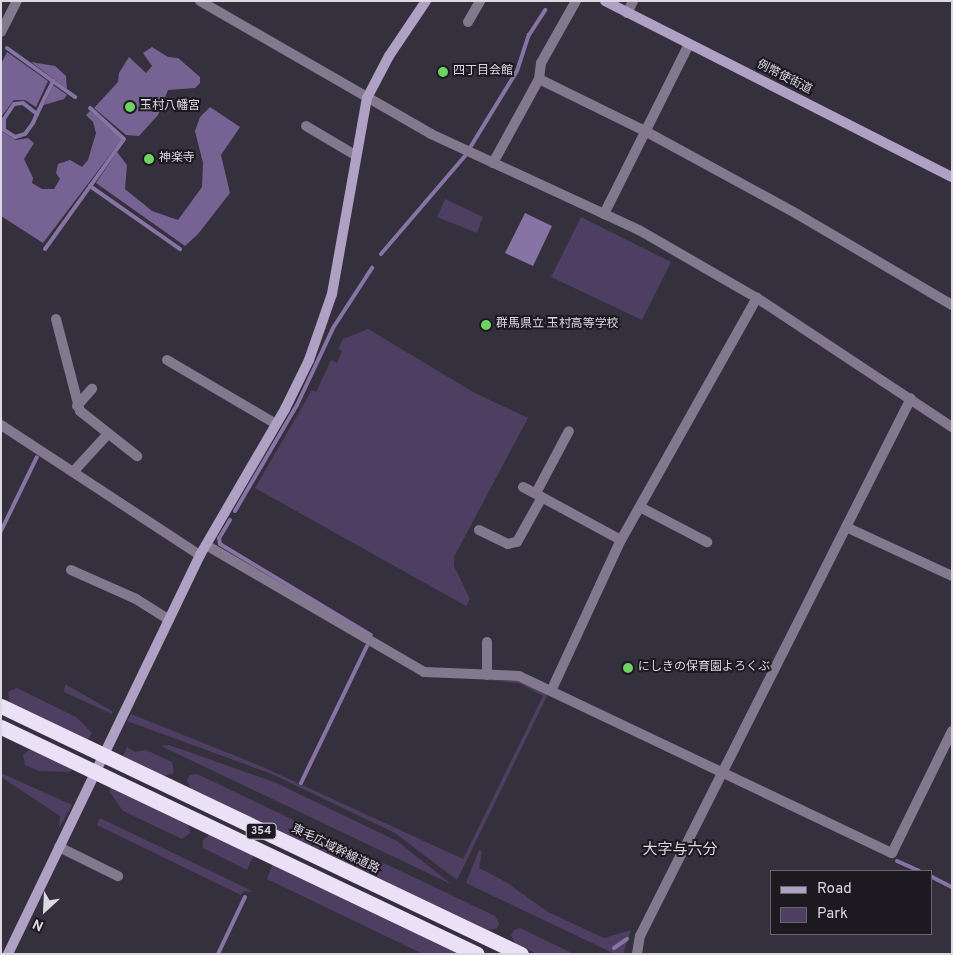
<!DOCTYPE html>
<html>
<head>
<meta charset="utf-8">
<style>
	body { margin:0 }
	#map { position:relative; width:953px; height:955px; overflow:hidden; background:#35303e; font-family:Overpass,"Noto Sans JP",sans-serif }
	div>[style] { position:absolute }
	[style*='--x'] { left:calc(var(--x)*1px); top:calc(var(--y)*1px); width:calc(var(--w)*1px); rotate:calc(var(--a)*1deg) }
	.green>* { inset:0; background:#4e3f62 }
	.forest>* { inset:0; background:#776393 }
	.water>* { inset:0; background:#8773a4 }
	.stream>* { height:4px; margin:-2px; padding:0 2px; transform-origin:2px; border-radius:2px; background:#8773a4 }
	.street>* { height:10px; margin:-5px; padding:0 5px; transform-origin:5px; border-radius:5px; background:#82798f }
	.secondary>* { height:10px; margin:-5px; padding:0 5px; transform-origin:5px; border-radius:5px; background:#aea1c4 }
	.highway>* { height:15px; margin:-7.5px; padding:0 7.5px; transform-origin:7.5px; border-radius:7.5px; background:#eae1f7 }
	.dots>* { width:14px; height:14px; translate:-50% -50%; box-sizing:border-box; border:2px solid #1c1920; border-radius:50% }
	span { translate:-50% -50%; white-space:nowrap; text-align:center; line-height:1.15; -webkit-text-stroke:4px #1c1920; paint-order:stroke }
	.shield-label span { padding:1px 4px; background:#1c1920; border:1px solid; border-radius:4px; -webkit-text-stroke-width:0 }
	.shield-label { font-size:11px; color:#ddd9e3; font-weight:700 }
	.poi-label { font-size:12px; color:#ddd9e3 }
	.left { translate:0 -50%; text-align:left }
	.street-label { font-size:12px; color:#ddd9e3 }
	.quarter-label { font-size:15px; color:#ddd9e3 }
	.frame { position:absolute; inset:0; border:2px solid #ddd9e3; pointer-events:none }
	.legend { position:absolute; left:770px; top:870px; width:162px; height:65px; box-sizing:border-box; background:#1c1920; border:1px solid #69666e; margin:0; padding:6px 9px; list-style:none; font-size:15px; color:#ddd9e3 }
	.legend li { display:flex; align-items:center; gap:10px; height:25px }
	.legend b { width:25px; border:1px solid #69666e }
	.north { position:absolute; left:20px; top:885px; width:50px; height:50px; -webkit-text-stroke:4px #1c1920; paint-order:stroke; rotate:205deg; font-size:14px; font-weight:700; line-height:20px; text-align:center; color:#ddd9e3 }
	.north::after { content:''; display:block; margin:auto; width:18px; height:22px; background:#ddd9e3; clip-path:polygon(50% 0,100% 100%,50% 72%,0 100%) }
</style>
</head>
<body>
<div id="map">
	<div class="green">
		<i style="clip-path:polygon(445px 199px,483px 217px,477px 233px,437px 217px)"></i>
		<i style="clip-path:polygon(581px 217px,671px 262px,642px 320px,551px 277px)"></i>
		<i style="clip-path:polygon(368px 329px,473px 392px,528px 418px,454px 557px,454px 566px,470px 599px,466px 606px,255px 488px,312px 390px,316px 392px,331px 360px,337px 363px,342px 351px,338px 349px,343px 339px)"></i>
		<i style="clip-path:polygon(485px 680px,518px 681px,546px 693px,547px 696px,457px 880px,395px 833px,272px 774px,127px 721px,131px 714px,263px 767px,463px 859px,543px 696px,519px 683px)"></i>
		<i style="clip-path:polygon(65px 684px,112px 711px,112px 714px,64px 692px)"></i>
		<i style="clip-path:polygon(17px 688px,76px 717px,92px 733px,88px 740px,10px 703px,8px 692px)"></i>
		<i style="clip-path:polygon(169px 745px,274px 782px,397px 841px,451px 884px,161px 746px)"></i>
		<i style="clip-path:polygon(127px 747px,135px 752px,146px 750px,172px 762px,174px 773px,164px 776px,123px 756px)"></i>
		<i style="clip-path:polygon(31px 749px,72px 769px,70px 772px,39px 771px,25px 765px,23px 755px)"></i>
		<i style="clip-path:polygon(1px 773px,72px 805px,59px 828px,60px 816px,1px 777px)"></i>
		<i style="clip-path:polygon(197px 774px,495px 916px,499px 923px,497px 928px,488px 930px,191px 789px,187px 780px,190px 775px)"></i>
		<i style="clip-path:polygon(111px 787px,188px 824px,190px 833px,182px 839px,123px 811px,109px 791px)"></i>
		<i style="clip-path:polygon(100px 818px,244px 887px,253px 892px,244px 891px,241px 895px,97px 825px)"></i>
		<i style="clip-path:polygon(209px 835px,254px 854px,247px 870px,203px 848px,203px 840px)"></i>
		<i style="clip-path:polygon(479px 850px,482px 852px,479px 868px,506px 882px,548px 912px,604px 938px,631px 930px,623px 954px,615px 954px,466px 883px)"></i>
		<i style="clip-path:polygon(273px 863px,461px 954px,423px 954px,267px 879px)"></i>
		<i style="clip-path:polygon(520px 928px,574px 954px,537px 954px,515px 943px,511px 935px,514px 930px)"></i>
	</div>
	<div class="forest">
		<i style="clip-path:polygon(152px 47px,168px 57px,178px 58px,200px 77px,200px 83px,195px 88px,168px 90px,158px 115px,139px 136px,126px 135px,94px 108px,118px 82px,119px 73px,129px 57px,146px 73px,152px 66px,143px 53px)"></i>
		<i style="clip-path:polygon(7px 52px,48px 81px,36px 107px,25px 100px,14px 100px,1px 117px,1px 64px)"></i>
		<i style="clip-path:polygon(31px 62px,55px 66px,66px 76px,67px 89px)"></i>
		<i style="clip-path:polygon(53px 85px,67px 95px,64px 99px,44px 105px)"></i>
		<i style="clip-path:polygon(210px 107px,240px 127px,221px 155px,230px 193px,198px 234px,185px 246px,96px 183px,117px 152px,127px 165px,125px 189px,152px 211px,178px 220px,202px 187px,203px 163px,195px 131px,200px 117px)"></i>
		<i style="clip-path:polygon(90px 111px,122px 139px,43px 243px,1px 216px,1px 131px,16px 140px,28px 138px,34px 143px,24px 159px,33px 178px,32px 183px,42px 189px,54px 189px,60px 179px,56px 173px,58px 164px,70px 160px,82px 167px,88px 160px,96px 133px,93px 122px,86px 115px)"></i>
	</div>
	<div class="water">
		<i style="clip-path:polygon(525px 213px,552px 226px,533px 266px,505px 253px)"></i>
	</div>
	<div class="stream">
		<i style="--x:7;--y:48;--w:84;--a:35.8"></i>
		<i style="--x:37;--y:114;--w:18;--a:-142"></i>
		<i style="--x:23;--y:103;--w:9;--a:174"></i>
		<i style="--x:14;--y:104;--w:18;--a:124"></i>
		<i style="--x:4;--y:119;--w:11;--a:90"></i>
		<i style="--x:4;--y:130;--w:13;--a:32"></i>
		<i style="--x:15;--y:137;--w:10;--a:-17"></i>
		<i style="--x:25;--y:134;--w:14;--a:-54"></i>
		<i style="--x:33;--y:123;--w:10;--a:-66"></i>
		<i style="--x:37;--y:114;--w:37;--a:-64"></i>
		<i style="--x:471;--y:146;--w:88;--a:-58.5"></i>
		<i style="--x:517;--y:71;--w:38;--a:-72"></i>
		<i style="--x:529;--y:35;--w:30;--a:-57"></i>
		<i style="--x:90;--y:186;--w:110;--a:35"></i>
		<i style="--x:45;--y:249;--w:135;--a:-54.3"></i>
		<i style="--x:124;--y:139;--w:46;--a:-137.6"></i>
		<i style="--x:381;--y:254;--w:129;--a:-49.4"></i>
		<i style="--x:235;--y:511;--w:123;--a:-59.7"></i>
		<i style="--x:297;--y:405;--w:85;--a:-64.9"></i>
		<i style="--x:333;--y:328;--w:72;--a:-57"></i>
		<i style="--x:230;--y:520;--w:21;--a:121"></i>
		<i style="--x:219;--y:538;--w:6;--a:81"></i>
		<i style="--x:220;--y:544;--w:176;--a:31.1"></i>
		<i style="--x:1;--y:531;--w:82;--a:-64.1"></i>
		<i style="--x:301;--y:783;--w:152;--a:-64.3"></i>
		<i style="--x:897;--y:861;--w:24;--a:24"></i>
		<i style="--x:932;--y:877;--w:22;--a:27"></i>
		<i style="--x:614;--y:948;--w:16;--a:-35"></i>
		<i style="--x:218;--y:954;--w:63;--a:-64.7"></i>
	</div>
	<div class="street">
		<i style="--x:200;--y:1;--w:267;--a:29.9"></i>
		<i style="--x:431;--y:134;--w:229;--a:24.8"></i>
		<i style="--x:639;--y:230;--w:136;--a:30"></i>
		<i style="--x:757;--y:298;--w:234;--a:33.5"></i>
		<i style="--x:627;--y:13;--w:13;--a:-63"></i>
		<i style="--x:468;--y:22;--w:24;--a:-60"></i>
		<i style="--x:1;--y:32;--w:35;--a:-63"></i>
		<i style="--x:539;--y:79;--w:118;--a:26.1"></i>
		<i style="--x:645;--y:131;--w:173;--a:28.6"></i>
		<i style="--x:797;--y:214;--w:180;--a:30.4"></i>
		<i style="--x:306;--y:126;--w:57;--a:30.6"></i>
		<i style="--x:493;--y:163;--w:96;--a:-61.3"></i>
		<i style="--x:539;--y:79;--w:16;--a:-83"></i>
		<i style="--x:541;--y:63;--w:71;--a:-60.6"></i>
		<i style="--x:604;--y:214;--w:190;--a:-63.4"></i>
		<i style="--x:56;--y:319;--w:95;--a:75.4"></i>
		<i style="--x:80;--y:411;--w:73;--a:38.3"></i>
		<i style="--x:167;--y:360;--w:126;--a:30.4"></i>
		<i style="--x:77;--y:406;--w:23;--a:-49"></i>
		<i style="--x:1;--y:425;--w:238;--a:33.2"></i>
		<i style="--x:73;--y:472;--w:50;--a:-47.4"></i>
		<i style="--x:523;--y:487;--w:111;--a:28.4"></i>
		<i style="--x:536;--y:493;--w:70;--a:-62"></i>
		<i style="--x:640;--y:507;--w:76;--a:27.6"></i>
		<i style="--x:846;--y:527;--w:117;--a:24.8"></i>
		<i style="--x:479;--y:530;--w:32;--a:26"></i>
		<i style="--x:508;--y:544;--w:9;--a:-13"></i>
		<i style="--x:517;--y:542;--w:51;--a:-60.9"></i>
		<i style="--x:206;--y:545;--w:252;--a:30.2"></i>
		<i style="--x:424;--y:672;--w:95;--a:2.4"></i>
		<i style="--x:519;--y:676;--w:413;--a:25.4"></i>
		<i style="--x:892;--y:853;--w:136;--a:-63.8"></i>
		<i style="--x:71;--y:570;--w:71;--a:24"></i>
		<i style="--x:136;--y:599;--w:39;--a:32"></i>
		<i style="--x:487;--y:642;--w:33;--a:90"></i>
		<i style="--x:552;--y:689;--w:164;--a:-65.2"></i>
		<i style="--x:621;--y:540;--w:278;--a:-60.7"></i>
		<i style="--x:59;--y:847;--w:66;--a:26.2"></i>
		<i style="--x:637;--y:954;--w:18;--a:-81"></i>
		<i style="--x:640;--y:936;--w:602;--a:-63.26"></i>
	</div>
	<div class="secondary">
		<i style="--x:605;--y:1;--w:389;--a:26.9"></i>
		<i style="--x:8;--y:954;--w:443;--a:-64.3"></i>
		<i style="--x:200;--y:555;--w:169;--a:-59.8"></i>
		<i style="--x:285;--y:409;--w:55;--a:-63.9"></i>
		<i style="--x:309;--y:360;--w:70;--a:-70.8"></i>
		<i style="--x:332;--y:294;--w:199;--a:-79.9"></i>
		<i style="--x:367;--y:98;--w:47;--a:-62.4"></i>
		<i style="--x:389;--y:56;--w:66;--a:-56.1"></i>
	</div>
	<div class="highway">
		<i style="--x:1;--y:706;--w:576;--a:25.5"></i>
		<i style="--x:1;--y:727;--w:527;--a:25.5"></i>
	</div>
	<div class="dots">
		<i style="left:443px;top:72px;background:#6ed361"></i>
		<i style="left:130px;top:107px;background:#6ed361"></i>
		<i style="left:149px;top:159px;background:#6ed361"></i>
		<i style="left:486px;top:325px;background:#6ed361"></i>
		<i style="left:628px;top:668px;background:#6ed361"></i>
	</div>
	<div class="shield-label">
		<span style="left:261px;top:831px">354</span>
	</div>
	<div class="poi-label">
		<span class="left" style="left:453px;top:72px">四丁目会館</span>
		<span class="left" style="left:140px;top:107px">玉村八幡宮</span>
		<span class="left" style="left:159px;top:159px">神楽寺</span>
		<span class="left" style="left:496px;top:325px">群馬県立 玉村高等学校</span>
		<span class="left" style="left:638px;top:668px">にしきの保育園よろくぶ</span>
	</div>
	<div class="street-label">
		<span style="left:784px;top:78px;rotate:27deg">例幣使街道</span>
		<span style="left:335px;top:850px;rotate:26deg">東毛広域幹線道路</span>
	</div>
	<div class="quarter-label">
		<span style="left:680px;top:851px">大字与六分</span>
	</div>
	<div class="frame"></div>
	<ul class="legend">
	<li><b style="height:6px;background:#aea1c4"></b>Road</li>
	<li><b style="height:14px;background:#4e3f62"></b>Park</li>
	</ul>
	<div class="north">N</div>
</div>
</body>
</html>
